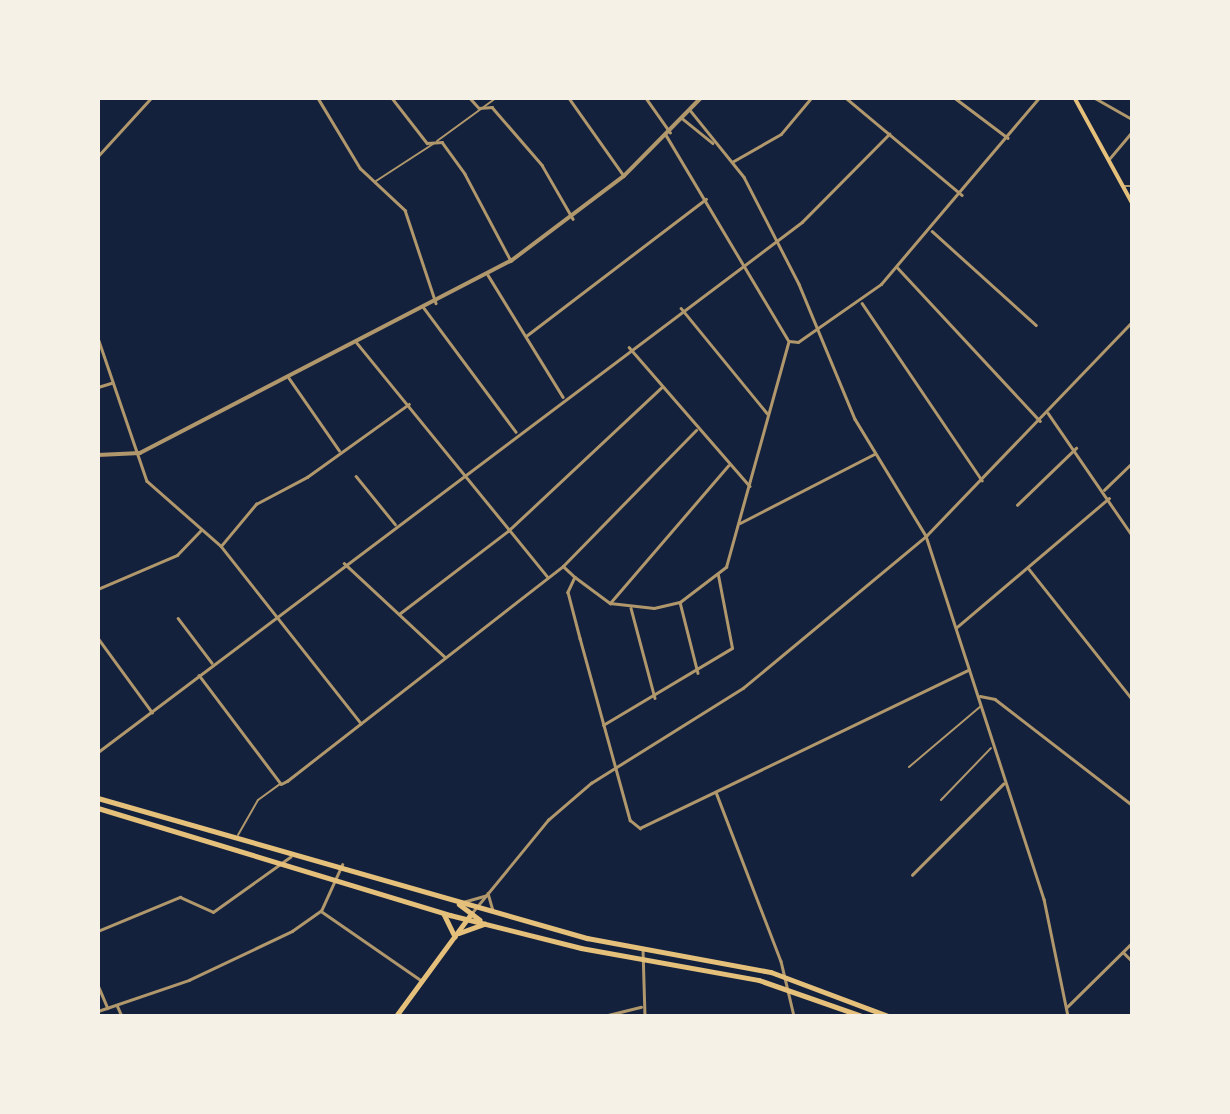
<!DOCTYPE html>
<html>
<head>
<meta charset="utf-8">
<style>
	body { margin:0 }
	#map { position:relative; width:1230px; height:1114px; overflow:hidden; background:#14213d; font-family:"Fira Sans",sans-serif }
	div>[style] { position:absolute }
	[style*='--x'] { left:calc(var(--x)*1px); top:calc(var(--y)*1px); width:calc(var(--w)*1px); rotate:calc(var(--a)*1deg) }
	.service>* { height:2px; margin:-1px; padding:0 1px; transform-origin:1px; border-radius:1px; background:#b1986c }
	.minor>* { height:2.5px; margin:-1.25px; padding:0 1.25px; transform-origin:1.25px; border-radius:1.25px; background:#b1986c }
	.tertiary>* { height:3.5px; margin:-1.75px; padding:0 1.75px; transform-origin:1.75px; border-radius:1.75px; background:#b1986c }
	.secondary>* { height:3.5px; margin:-1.75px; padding:0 1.75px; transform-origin:1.75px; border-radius:1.75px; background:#e5c07b }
	.primary>* { height:4.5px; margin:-2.25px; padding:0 2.25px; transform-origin:2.25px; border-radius:2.25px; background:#e5c07b }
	span { translate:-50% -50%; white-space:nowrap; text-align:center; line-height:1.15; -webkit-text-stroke:7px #f6f1e7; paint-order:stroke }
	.frame { position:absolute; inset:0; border:100px solid #f6f1e7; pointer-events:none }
</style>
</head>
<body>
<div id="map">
	<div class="service">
		<i style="--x:437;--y:141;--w:73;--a:-36.1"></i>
		<i style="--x:376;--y:181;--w:68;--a:-33"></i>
		<i style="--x:909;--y:767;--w:94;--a:-40.3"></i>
		<i style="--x:941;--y:800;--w:72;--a:-46.1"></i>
		<i style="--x:238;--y:835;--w:40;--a:-60.3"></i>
		<i style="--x:258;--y:800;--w:27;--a:-36"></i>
	</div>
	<div class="minor">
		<i style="--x:318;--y:98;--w:82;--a:59"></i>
		<i style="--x:360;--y:168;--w:62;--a:43"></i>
		<i style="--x:405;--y:210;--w:98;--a:71.6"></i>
		<i style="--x:392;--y:98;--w:57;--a:52.1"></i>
		<i style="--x:427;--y:143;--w:15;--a:-4"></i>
		<i style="--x:442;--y:142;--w:39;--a:54"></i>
		<i style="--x:465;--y:174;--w:98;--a:62.1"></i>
		<i style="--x:470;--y:98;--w:13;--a:48"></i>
		<i style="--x:479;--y:108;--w:13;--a:-4"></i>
		<i style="--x:492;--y:107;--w:77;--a:49.2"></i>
		<i style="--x:542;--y:165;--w:62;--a:60.1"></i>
		<i style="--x:569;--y:98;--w:95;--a:54.8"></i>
		<i style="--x:646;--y:98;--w:42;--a:54.8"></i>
		<i style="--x:846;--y:98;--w:151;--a:39.9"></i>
		<i style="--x:955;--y:98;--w:66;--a:37"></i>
		<i style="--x:1095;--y:98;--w:43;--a:29.6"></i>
		<i style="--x:690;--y:110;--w:86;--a:51.1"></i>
		<i style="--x:744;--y:177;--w:120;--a:62.8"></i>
		<i style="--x:799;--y:284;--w:146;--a:67.5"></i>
		<i style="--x:855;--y:419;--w:137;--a:58.7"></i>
		<i style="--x:926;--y:536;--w:382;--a:72"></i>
		<i style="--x:1044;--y:899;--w:119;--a:78.4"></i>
		<i style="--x:683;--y:119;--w:38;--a:39"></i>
		<i style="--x:666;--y:135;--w:240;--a:59.2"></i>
		<i style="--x:789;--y:341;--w:9;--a:6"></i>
		<i style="--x:798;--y:342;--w:101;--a:-34.9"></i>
		<i style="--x:881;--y:284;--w:244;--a:-49.7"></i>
		<i style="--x:98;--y:156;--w:79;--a:-47.6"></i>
		<i style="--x:1110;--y:158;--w:34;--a:-50"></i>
		<i style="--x:732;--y:162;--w:56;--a:-29.7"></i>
		<i style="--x:781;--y:134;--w:47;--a:-50.2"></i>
		<i style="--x:1123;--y:186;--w:9;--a:0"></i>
		<i style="--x:932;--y:231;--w:140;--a:42.1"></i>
		<i style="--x:897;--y:267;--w:210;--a:47.1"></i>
		<i style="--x:488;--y:275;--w:143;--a:58.4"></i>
		<i style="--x:862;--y:303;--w:214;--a:55.9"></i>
		<i style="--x:424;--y:308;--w:154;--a:53.4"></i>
		<i style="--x:681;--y:308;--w:136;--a:50.7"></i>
		<i style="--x:526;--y:336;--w:226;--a:-37.3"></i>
		<i style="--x:98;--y:338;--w:151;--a:71.1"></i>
		<i style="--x:147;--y:481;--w:98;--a:41.3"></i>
		<i style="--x:221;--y:546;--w:226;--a:51.7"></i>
		<i style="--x:357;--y:343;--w:302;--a:50.8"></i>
		<i style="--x:629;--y:347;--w:184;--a:49"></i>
		<i style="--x:289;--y:378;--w:88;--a:55.2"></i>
		<i style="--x:98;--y:387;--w:14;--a:-17"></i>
		<i style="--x:1048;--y:413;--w:148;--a:55.5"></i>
		<i style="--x:356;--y:476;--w:62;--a:50.9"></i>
		<i style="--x:1104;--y:490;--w:39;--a:-44"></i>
		<i style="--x:1017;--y:505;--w:82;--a:-44"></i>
		<i style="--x:740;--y:523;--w:151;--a:-27.2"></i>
		<i style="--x:221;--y:546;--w:55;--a:-50.2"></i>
		<i style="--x:256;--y:504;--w:58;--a:-27.9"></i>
		<i style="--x:307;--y:477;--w:125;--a:-35.6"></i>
		<i style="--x:344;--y:563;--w:137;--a:42.9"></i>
		<i style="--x:563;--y:566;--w:16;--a:43"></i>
		<i style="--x:575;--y:577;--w:17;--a:115"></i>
		<i style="--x:568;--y:592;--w:48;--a:75.4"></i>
		<i style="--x:580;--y:638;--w:189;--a:74.6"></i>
		<i style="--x:630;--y:820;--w:13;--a:39"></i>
		<i style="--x:640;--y:828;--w:365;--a:-25.7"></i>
		<i style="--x:1029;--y:569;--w:166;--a:51.6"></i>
		<i style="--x:575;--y:577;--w:44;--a:36.6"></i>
		<i style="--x:610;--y:603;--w:44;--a:6.5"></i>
		<i style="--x:654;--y:608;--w:27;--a:-13"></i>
		<i style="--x:680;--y:602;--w:58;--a:-37.3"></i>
		<i style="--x:726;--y:567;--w:232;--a:-74.5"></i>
		<i style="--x:98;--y:589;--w:86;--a:-23.3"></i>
		<i style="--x:177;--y:555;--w:33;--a:-46"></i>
		<i style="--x:680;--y:602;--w:73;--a:75.8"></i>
		<i style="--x:610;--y:603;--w:181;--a:-49.3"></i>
		<i style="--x:631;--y:608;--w:93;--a:75.1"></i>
		<i style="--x:399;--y:614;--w:137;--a:-37.3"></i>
		<i style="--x:508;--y:531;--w:211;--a:-43.1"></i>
		<i style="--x:178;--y:618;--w:56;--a:52.9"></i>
		<i style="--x:957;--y:627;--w:199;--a:-40.3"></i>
		<i style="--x:98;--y:638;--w:92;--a:53.9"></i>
		<i style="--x:199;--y:675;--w:136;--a:53"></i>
		<i style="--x:281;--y:784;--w:7;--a:-27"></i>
		<i style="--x:287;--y:781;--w:350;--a:-37.9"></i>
		<i style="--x:563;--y:566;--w:190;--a:-45.6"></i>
		<i style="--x:980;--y:696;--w:15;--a:11"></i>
		<i style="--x:995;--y:699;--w:173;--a:37.7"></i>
		<i style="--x:603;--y:725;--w:150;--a:-30.8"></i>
		<i style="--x:732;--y:648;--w:74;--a:-100.9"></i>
		<i style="--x:98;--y:752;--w:881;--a:-36.97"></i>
		<i style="--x:802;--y:222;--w:124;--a:-45.3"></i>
		<i style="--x:716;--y:792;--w:181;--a:69"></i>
		<i style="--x:781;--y:961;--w:57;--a:76.7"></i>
		<i style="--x:912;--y:875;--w:129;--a:-45"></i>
		<i style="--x:488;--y:893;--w:18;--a:74"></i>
		<i style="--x:463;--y:902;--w:25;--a:-16"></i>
		<i style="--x:321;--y:911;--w:123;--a:34.7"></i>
		<i style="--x:471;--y:914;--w:122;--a:-50.7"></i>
		<i style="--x:548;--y:820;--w:57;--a:-40.7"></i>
		<i style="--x:591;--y:783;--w:179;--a:-32"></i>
		<i style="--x:743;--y:688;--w:238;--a:-39.7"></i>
		<i style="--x:926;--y:536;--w:297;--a:-46.1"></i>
		<i style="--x:98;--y:931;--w:89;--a:-22.5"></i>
		<i style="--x:180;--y:897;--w:36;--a:24"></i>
		<i style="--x:213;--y:912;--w:95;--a:-35.5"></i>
		<i style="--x:643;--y:949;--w:67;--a:88.3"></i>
		<i style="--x:1123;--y:952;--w:13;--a:45"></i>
		<i style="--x:98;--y:985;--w:25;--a:67"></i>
		<i style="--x:117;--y:1005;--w:12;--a:66"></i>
		<i style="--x:1067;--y:1007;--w:91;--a:-44.6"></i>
		<i style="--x:98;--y:1011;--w:96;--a:-18.8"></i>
		<i style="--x:189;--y:980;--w:114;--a:-25.4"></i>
		<i style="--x:292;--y:931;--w:35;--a:-35"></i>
		<i style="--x:321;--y:911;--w:51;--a:-65.5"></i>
		<i style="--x:604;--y:1016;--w:38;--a:-14"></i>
	</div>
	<div class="tertiary">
		<i style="--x:98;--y:455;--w:42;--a:-2.7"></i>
		<i style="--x:140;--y:453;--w:418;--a:-27.4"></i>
		<i style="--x:511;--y:261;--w:141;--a:-37"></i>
		<i style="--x:624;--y:176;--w:110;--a:-45.4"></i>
	</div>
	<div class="secondary">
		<i style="--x:1075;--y:98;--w:119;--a:61.3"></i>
	</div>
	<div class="primary">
		<i style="--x:98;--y:798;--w:509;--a:15.98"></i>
		<i style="--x:587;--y:938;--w:187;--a:10.5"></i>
		<i style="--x:771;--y:972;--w:125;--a:20.6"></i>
		<i style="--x:98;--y:808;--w:368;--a:16.9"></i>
		<i style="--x:450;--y:915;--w:135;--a:14.1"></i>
		<i style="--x:581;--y:948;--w:181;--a:10.2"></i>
		<i style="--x:759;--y:980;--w:109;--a:19.3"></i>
		<i style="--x:459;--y:904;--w:26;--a:37"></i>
		<i style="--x:444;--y:914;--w:25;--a:64"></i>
		<i style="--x:459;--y:933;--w:27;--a:-20"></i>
		<i style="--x:396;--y:1016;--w:127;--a:-53.7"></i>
	</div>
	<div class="frame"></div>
</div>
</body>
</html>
